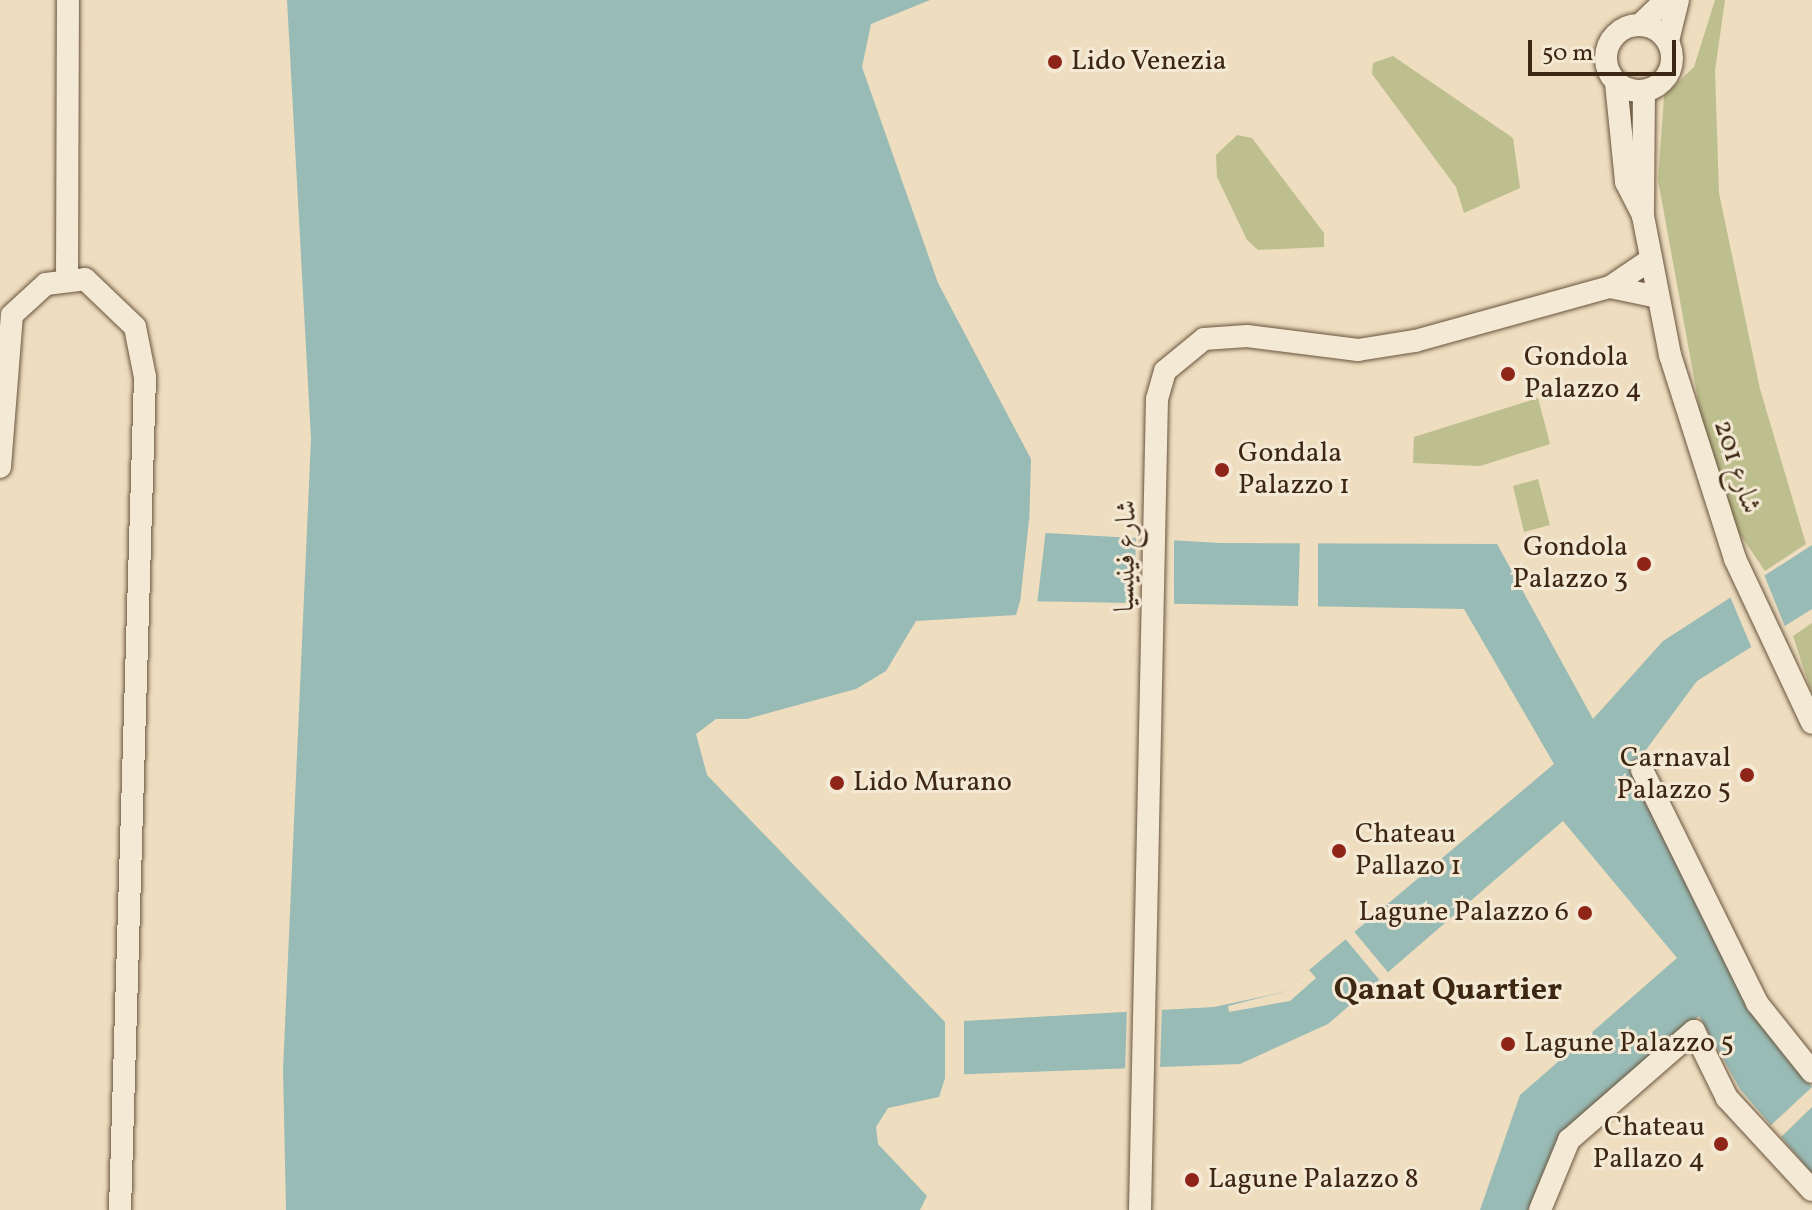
<!DOCTYPE html>
<html>
<head>
<meta charset="utf-8">
<style>
	body { margin:0 }
	#map { position:relative; width:1812px; height:1210px; overflow:hidden; background:#eeddbf; font-family:Vollkorn,Amiri,serif }
	div>[style] { position:absolute }
	[style*='--x'] { left:calc(var(--x)*1px); top:calc(var(--y)*1px); width:calc(var(--w)*1px); rotate:calc(var(--a)*1deg) }
	.green>* { inset:0; background:#bebf8e }
	.water>* { inset:0; background:#99bbb5 }
	.pier>* { inset:0; background:#eeddbf }
	.roads { filter:drop-shadow(0 0 2px #69543d) drop-shadow(0 0 2px #69543d) }
	.street>* { height:22px; margin:-11px; padding:0 11px; transform-origin:11px; border-radius:11px; background:#f4e9d5 }
	.street>.ring { margin:-11px; padding:0; box-sizing:content-box; background:none; border:22px solid #f4e9d5; border-radius:50% }
	.dots>* { width:22px; height:22px; translate:-50% -50%; box-sizing:border-box; border:4px solid #f4e9d5; border-radius:50% }
	span { translate:-50% -50%; white-space:nowrap; text-align:center; line-height:1.15; -webkit-text-stroke:6px #f4e9d5; paint-order:stroke }
	.poi-label { font-size:28px; color:#3d2712 }
	.left { translate:0 -50%; text-align:left }
	.right { translate:-100% -50%; text-align:right }
	.street-label { font-size:28px; color:#3d2712 }
	.quarter-label { font-size:32px; color:#3d2712; font-weight:700 }
	.scale { position:absolute; left:1528px; top:40px; width:148px; height:36px; box-sizing:border-box; border:4px solid #3d2712; border-top:0; padding-left:10px; font-size:24px; line-height:28px; white-space:nowrap; color:#3d2712; -webkit-text-stroke:6px #f4e9d5; paint-order:stroke }
</style>
</head>
<body>
<div id="map">
	<div class="green">
		<i style="clip-path:polygon(1715px 0,1725px 0,1715px 71px,1719px 193px,1760px 389px,1806px 544px,1765px 571px,1737px 530px,1704px 433px,1658px 180px,1664px 96px,1694px 67px)"></i>
		<i style="clip-path:polygon(1393px 56px,1513px 138px,1520px 188px,1464px 213px,1456px 187px,1372px 74px,1373px 63px)"></i>
		<i style="clip-path:polygon(1237px 135px,1252px 138px,1324px 233px,1324px 247px,1258px 250px,1247px 240px,1217px 177px,1216px 155px)"></i>
		<i style="clip-path:polygon(1538px 398px,1550px 444px,1480px 466px,1413px 463px,1414px 437px)"></i>
		<i style="clip-path:polygon(1538px 479px,1550px 525px,1524px 532px,1513px 486px)"></i>
		<i style="clip-path:polygon(1812px 623px,1812px 694px,1793px 636px)"></i>
	</div>
	<div class="water">
		<i style="clip-path:polygon(evenodd,287px 0,930px 0,871px 24px,862px 67px,938px 283px,1031px 459px,1029px 532px,1220px 543px,1497px 544px,1593px 719px,1663px 641px,1812px 545px,1812px 609px,1697px 681px,1631px 770px,1714px 932px,1785px 1056px,1812px 1087px,1812px 1173px,1740px 1089px,1699px 1016px,1564px 1136px,1533px 1210px,1480px 1210px,1520px 1095px,1677px 958px,1563px 821px,1328px 1024px,1240px 1064px,946px 1075px,939px 1097px,888px 1108px,876px 1127px,878px 1144px,927px 1196px,920px 1210px,286px 1210px,283px 1070px,311px 439px,287px 0,1020px 601px,1464px 609px,1554px 764px,1283px 992px,1214px 1007px,945px 1022px,707px 775px,696px 734px,716px 719px,747px 719px,856px 689px,886px 671px,916px 621px,1016px 615px,1020px 601px)"></i>
	</div>
	<div class="pier">
		<i style="clip-path:polygon(1029px 520px,1046px 529px,1037px 605px,1020px 603px)"></i>
		<i style="clip-path:polygon(1136px 534px,1174px 537px,1174px 605px,1134px 605px)"></i>
		<i style="clip-path:polygon(1300px 540px,1318px 540px,1318px 608px,1298px 607px)"></i>
		<i style="clip-path:polygon(1763px 572px,1786px 629px,1753px 651px,1729px 594px)"></i>
		<i style="clip-path:polygon(1352px 929px,1391px 976px,1382px 983px,1343px 936px)"></i>
		<i style="clip-path:polygon(1309px 970px,1316px 978px,1290px 1001px,1229px 1012px,1228px 1006px,1283px 992px)"></i>
		<i style="clip-path:polygon(1162px 1005px,1160px 1070px,1125px 1072px,1127px 1006px)"></i>
		<i style="clip-path:polygon(964px 1019px,964px 1079px,945px 1080px,945px 1022px)"></i>
		<i style="clip-path:polygon(1812px 1087px,1812px 1107px,1780px 1138px,1769px 1127px)"></i>
	</div>
	<div class="roads">
		<div class="street">
			<i class="ring" style="left:1606px;top:25px;width:44px;height:44px"></i>
			<i style="--x:1640;--y:25;--w:36;--a:-44"></i>
			<i style="--x:1668;--y:41;--w:42;--a:-76.3"></i>
			<i style="--x:1616;--y:83;--w:100;--a:84.2"></i>
			<i style="--x:1626;--y:182;--w:38;--a:63"></i>
			<i style="--x:1644;--y:91;--w:125;--a:90.5"></i>
			<i style="--x:1643;--y:216;--w:142;--a:79"></i>
			<i style="--x:1670;--y:355;--w:214;--a:72.3"></i>
			<i style="--x:1735;--y:559;--w:181;--a:64.8"></i>
			<i style="--x:67;--y:278;--w:278;--a:-89.8"></i>
			<i style="--x:1610;--y:287;--w:49;--a:11.8"></i>
			<i style="--x:0;--y:467;--w:152;--a:-85.5"></i>
			<i style="--x:12;--y:315;--w:46;--a:-42.4"></i>
			<i style="--x:46;--y:284;--w:39;--a:-7"></i>
			<i style="--x:85;--y:279;--w:69;--a:43.8"></i>
			<i style="--x:135;--y:327;--w:51;--a:78.7"></i>
			<i style="--x:145;--y:377;--w:833;--a:91.72"></i>
			<i style="--x:1642;--y:770;--w:260;--a:63.7"></i>
			<i style="--x:1757;--y:1003;--w:88;--a:51.4"></i>
			<i style="--x:1140;--y:1210;--w:811;--a:-88.8"></i>
			<i style="--x:1157;--y:399;--w:29;--a:-74"></i>
			<i style="--x:1165;--y:371;--w:50;--a:-39.4"></i>
			<i style="--x:1204;--y:339;--w:43;--a:-4"></i>
			<i style="--x:1247;--y:336;--w:112;--a:7.2"></i>
			<i style="--x:1358;--y:350;--w:58;--a:-9"></i>
			<i style="--x:1415;--y:341;--w:202;--a:-15.5"></i>
			<i style="--x:1610;--y:287;--w:48;--a:-34"></i>
			<i style="--x:1540;--y:1210;--w:76;--a:-67.5"></i>
			<i style="--x:1569;--y:1140;--w:166;--a:-41.1"></i>
			<i style="--x:1694;--y:1031;--w:75;--a:63.8"></i>
			<i style="--x:1727;--y:1098;--w:125;--a:47.3"></i>
		</div>
	</div>
	<div class="dots">
		<i style="left:1055px;top:62px;background:#8f2418"></i>
		<i style="left:1508px;top:374px;background:#8f2418"></i>
		<i style="left:1222px;top:470px;background:#8f2418"></i>
		<i style="left:1644px;top:564px;background:#8f2418"></i>
		<i style="left:1747px;top:775px;background:#8f2418"></i>
		<i style="left:837px;top:783px;background:#8f2418"></i>
		<i style="left:1339px;top:851px;background:#8f2418"></i>
		<i style="left:1585px;top:913px;background:#8f2418"></i>
		<i style="left:1508px;top:1044px;background:#8f2418"></i>
		<i style="left:1721px;top:1144px;background:#8f2418"></i>
		<i style="left:1192px;top:1180px;background:#8f2418"></i>
	</div>
	<div class="poi-label">
		<span class="left" style="left:1071px;top:62px">Lido Venezia</span>
		<span class="left" style="left:1524px;top:374px">Gondola<br>Palazzo 4</span>
		<span class="left" style="left:1238px;top:470px">Gondala<br>Palazzo 1</span>
		<span class="right" style="left:1628px;top:564px">Gondola<br>Palazzo 3</span>
		<span class="right" style="left:1731px;top:775px">Carnaval<br>Palazzo 5</span>
		<span class="left" style="left:853px;top:783px">Lido Murano</span>
		<span class="left" style="left:1355px;top:851px">Chateau<br>Pallazo 1</span>
		<span class="right" style="left:1569px;top:913px">Lagune Palazzo 6</span>
		<span class="left" style="left:1524px;top:1044px">Lagune Palazzo 5</span>
		<span class="right" style="left:1705px;top:1144px">Chateau<br>Pallazo 4</span>
		<span class="left" style="left:1208px;top:1180px">Lagune Palazzo 8</span>
	</div>
	<div class="street-label">
		<span style="left:1736px;top:467px;rotate:72deg">شارع 201</span>
		<span style="left:1127px;top:556px;rotate:-89deg">شارع فينيسيا</span>
	</div>
	<div class="quarter-label">
		<span style="left:1448px;top:991px">Qanat Quartier</span>
	</div>
	<div class="scale">50 m</div>
</div>
</body>
</html>
